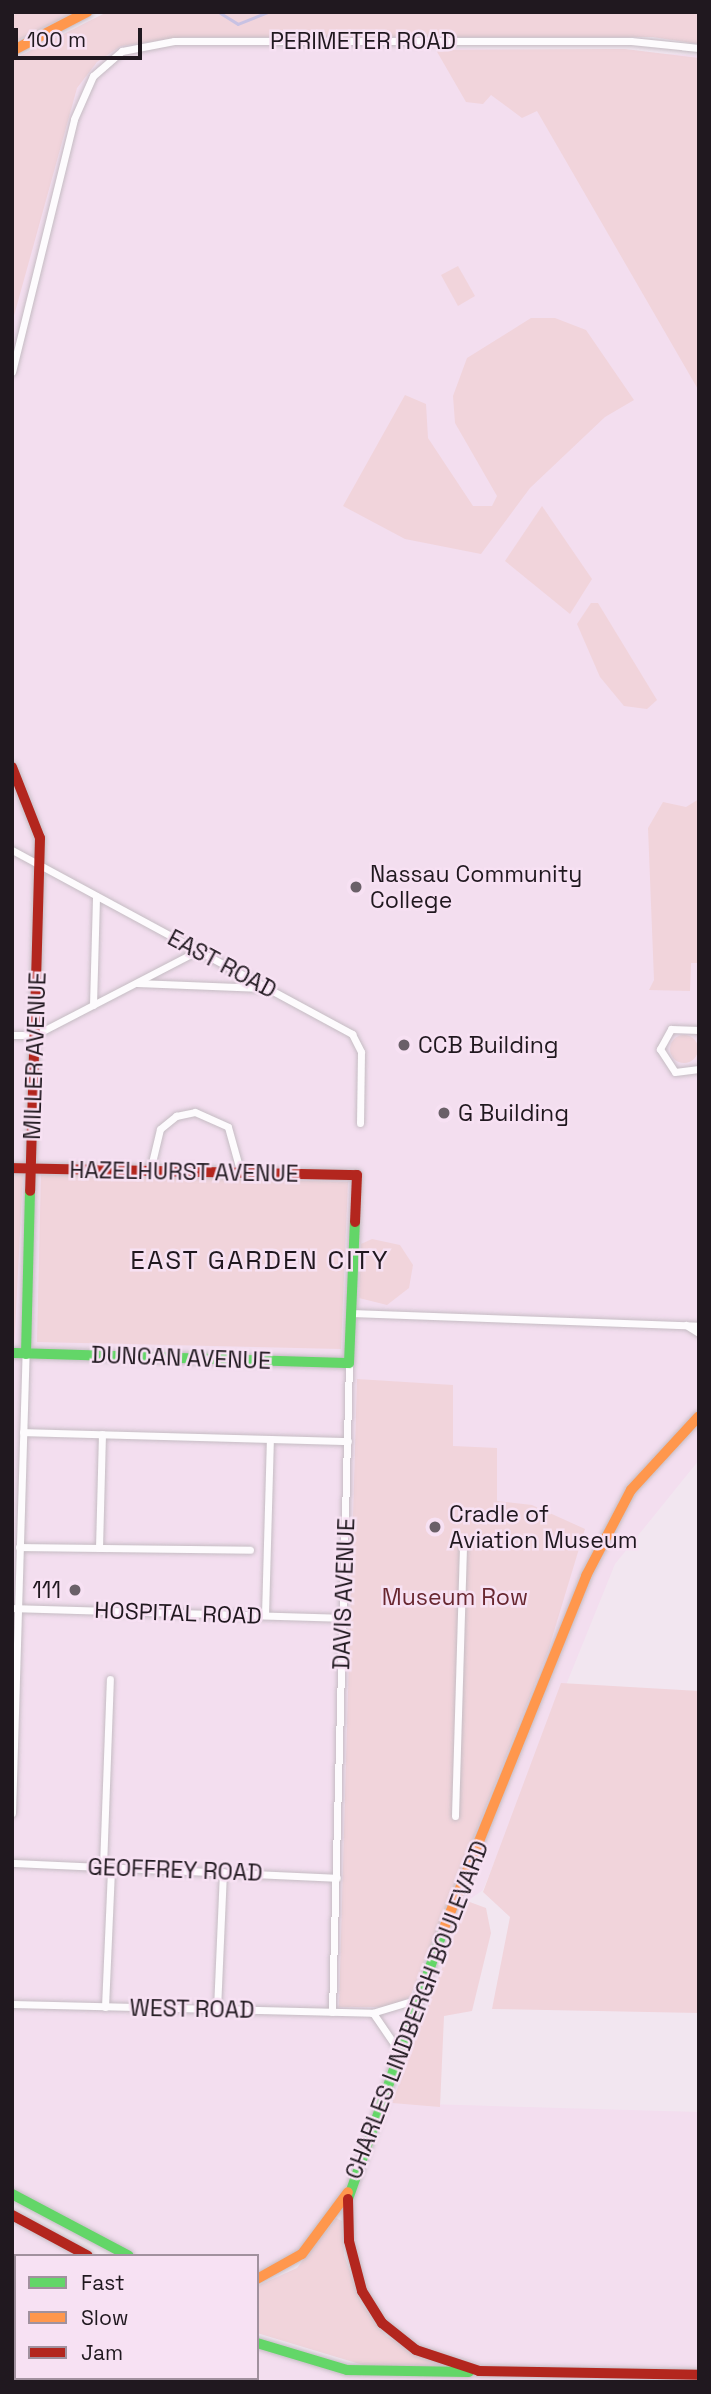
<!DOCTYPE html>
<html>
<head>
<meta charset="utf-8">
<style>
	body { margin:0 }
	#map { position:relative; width:711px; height:2394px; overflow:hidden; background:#f2e6f0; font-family:"Space Grotesk",sans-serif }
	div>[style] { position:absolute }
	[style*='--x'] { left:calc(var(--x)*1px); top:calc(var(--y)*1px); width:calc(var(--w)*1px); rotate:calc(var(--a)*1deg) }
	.built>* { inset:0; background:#f3deef }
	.green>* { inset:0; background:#f1d4db }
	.round { border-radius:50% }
	.stream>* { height:2.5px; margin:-1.25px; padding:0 1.25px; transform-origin:1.25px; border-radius:1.25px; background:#c8c2e3 }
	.roads { filter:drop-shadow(0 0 2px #c5bcc3) drop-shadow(0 0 2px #c5bcc3) }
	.street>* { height:7px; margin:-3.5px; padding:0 3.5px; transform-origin:3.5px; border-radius:3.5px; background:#fdfbfd }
	.fast>* { height:10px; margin:-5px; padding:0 5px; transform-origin:5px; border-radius:5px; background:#63d668 }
	.slow>* { height:10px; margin:-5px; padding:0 5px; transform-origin:5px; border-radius:5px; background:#ff974d }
	.jam>* { height:10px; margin:-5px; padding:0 5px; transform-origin:5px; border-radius:5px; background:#b3261e }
	.dots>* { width:19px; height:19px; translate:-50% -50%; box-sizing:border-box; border:4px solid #f7e1f3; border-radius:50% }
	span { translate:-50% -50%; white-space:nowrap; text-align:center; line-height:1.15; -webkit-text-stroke:5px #f7e1f3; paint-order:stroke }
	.street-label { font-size:23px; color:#20181f }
	.poi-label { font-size:23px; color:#20181f }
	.left { translate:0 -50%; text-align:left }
	.right { translate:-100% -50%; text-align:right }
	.park-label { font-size:23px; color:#682730 }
	.quarter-label { font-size:26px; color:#20181f; letter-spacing:2px }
	.frame { position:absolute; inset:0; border:14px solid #20181f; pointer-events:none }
	.legend { position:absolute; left:14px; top:2254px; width:245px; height:126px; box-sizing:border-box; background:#f7e1f3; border:2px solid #a1919e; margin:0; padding:9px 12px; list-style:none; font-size:21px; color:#20181f }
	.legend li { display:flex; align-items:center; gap:14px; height:35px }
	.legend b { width:35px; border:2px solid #a1919e }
	.scale { position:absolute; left:14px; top:28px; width:128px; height:32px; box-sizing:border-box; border:4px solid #20181f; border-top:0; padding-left:9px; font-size:21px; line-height:24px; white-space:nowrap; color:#20181f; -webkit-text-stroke:5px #f7e1f3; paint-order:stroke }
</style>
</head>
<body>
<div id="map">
	<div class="built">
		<i style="clip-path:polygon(88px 37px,699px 55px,699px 1460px,615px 1564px,483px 1890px,466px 1902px,393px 2103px,699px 2112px,699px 2382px,12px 2382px,12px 2214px,90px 2256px,16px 2256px,16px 2378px,257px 2378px,257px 2340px,332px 2364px,390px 2373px,477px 2372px,400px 2342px,354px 2273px,347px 2197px,308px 2251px,257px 2280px,257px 2256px,126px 2256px,12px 2192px,12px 314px)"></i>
	</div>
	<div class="green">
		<i style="clip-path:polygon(19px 12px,75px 12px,12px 43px,12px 16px)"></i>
		<i style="clip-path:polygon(107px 12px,699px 12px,699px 44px,652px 37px,183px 37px,121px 46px,97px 62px,77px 88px,12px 323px,12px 60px)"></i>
		<i style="clip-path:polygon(625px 49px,699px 58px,699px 391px,537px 111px,522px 118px,491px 95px,483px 104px,466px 102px,436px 50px)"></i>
		<i style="clip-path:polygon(458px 266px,475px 296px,458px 306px,441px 275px)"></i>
		<i style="clip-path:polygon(531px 318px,555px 318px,586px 330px,634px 400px,605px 417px,530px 488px,481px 554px,405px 539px,343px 506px,405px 395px,426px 404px,428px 438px,473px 506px,492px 506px,497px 496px,455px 423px,453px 396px,467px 358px)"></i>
		<i style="clip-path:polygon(542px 506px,592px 579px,570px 614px,505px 561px)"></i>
		<i style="clip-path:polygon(591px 603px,598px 603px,657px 700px,647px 709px,624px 706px,600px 677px,577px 624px)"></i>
		<i style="clip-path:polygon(699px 799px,699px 963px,691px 963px,690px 991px,649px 990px,654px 980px,648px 828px,663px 802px,686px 807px)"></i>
		<i class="round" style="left:670px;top:1035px;width:28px;height:28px"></i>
		<i style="clip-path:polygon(12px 1174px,23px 1174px,14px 1349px,12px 1349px)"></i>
		<i style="clip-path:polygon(41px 1174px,348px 1182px,341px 1349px,37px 1342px)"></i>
		<i style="clip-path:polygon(372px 1239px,400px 1245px,413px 1265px,409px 1288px,387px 1305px,359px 1298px,361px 1244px)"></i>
		<i style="clip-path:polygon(357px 1379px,453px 1385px,453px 1446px,497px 1448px,497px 1501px,532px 1505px,585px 1529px,548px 1651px,410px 1997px,391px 2007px,339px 2007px)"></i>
		<i style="clip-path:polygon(561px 1683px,699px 1691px,699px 2013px,492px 2009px,510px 1917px,483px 1892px)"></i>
		<i style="clip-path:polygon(467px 1901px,486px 1908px,491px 1933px,472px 2011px,444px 2016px,440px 2107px,392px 2103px)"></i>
		<i style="clip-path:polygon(336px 2218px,342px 2221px,344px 2255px,361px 2303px,386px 2336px,452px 2370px,363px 2365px,257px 2333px,257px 2286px,297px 2268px)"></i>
	</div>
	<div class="stream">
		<i style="--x:219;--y:12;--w:22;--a:32"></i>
		<i style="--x:238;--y:24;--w:32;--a:-22"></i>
	</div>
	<div class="roads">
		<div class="street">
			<i style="--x:12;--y:372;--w:260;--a:-76.2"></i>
			<i style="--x:74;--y:119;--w:47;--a:-66.2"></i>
			<i style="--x:93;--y:76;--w:38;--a:-41"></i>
			<i style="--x:122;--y:51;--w:53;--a:-10.9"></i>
			<i style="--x:174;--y:41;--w:457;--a:0"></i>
			<i style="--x:631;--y:41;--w:68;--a:5.9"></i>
			<i style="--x:12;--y:850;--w:387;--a:28.4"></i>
			<i style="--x:352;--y:1034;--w:20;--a:63"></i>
			<i style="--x:361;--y:1052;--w:71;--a:90.8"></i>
			<i style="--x:137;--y:983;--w:125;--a:2.3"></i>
			<i style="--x:93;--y:1005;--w:109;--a:-88.4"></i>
			<i style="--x:699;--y:1030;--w:28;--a:-178"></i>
			<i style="--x:671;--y:1029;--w:23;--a:119"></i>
			<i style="--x:660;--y:1049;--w:27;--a:57"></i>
			<i style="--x:675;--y:1072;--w:24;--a:-7"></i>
			<i style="--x:12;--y:1035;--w:23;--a:0"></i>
			<i style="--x:35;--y:1035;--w:182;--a:-27.4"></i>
			<i style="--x:150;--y:1171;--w:43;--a:-76.6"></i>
			<i style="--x:160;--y:1129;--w:21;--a:-39"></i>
			<i style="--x:176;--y:1116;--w:19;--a:-12"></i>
			<i style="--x:195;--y:1112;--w:36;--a:24"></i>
			<i style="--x:228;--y:1127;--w:49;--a:74.5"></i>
			<i style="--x:351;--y:1313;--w:348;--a:2.1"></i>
			<i style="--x:686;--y:1325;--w:15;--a:32"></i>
			<i style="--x:23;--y:1432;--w:325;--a:1.6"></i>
			<i style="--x:19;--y:1547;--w:231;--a:0.7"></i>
			<i style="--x:99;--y:1548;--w:114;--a:-88.5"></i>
			<i style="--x:13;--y:1608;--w:331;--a:1.7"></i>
			<i style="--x:265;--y:1615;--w:176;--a:-88.4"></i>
			<i style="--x:12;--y:1813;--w:459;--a:-88.3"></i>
			<i style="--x:455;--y:1816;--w:275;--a:-88.3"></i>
			<i style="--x:12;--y:1863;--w:325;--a:2.6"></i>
			<i style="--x:103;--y:1867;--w:188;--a:-87.9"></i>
			<i style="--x:12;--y:2004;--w:360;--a:1.4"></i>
			<i style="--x:372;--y:2013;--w:45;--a:-16.8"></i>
			<i style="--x:105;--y:2007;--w:140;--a:-87.5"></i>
			<i style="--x:217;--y:2009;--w:137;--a:-87.5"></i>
			<i style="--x:332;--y:2012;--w:649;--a:-88.5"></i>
			<i style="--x:373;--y:2013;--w:42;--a:55.6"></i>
		</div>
		<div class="fast">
			<i style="--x:12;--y:1353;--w:337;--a:1.7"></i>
			<i style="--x:349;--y:1363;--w:141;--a:-87.6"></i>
			<i style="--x:26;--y:1354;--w:163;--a:-88.6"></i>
			<i style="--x:12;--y:2194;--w:132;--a:27.9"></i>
			<i style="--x:348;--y:2199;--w:288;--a:-70.5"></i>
			<i style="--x:257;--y:2343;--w:94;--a:16.7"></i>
			<i style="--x:347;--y:2370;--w:122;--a:0.9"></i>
		</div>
		<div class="slow">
			<i style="--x:12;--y:51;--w:85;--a:-27.5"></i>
			<i style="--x:444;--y:1928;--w:380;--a:-68"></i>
			<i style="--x:586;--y:1576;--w:97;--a:-62.4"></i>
			<i style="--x:631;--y:1490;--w:100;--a:-47.4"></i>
			<i style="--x:257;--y:2279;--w:51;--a:-29.1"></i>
			<i style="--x:302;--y:2254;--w:77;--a:-53.4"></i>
		</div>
		<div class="jam">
			<i style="--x:12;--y:767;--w:76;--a:68.5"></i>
			<i style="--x:40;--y:838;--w:353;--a:91.6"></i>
			<i style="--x:12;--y:1168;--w:345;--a:1.2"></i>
			<i style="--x:357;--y:1175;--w:47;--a:92.4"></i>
			<i style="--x:348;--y:2199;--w:42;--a:88.6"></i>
			<i style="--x:349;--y:2241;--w:52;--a:75.4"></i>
			<i style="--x:362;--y:2291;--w:38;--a:58"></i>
			<i style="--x:382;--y:2323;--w:43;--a:38.5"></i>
			<i style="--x:416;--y:2350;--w:66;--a:18.4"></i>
			<i style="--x:479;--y:2371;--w:220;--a:1"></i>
			<i style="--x:12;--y:2215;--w:86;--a:28.3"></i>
		</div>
	</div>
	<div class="dots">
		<i style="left:356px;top:887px;background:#6a6068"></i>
		<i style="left:404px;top:1045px;background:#6a6068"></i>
		<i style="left:444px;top:1113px;background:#6a6068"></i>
		<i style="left:435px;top:1527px;background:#6a6068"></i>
		<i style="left:75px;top:1590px;background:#6a6068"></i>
	</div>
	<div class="street-label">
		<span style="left:363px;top:41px">PERIMETER ROAD</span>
		<span style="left:222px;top:964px;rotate:28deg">EAST ROAD</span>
		<span style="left:35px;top:1056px;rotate:-88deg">MILLER AVENUE</span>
		<span style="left:184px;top:1172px;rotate:1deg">HAZELHURST AVENUE</span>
		<span style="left:181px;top:1358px;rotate:2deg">DUNCAN AVENUE</span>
		<span style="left:344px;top:1594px;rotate:-88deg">DAVIS AVENUE</span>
		<span style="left:178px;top:1613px;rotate:2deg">HOSPITAL ROAD</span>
		<span style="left:175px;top:1870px;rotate:2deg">GEOFFREY ROAD</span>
		<span style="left:192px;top:2009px;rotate:1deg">WEST ROAD</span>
		<span style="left:417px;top:2010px;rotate:-69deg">CHARLES LINDBERGH BOULEVARD</span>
	</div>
	<div class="poi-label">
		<span class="left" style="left:370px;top:887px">Nassau Community<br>College</span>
		<span class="left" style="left:418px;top:1045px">CCB Building</span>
		<span class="left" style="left:458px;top:1113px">G Building</span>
		<span class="left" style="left:449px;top:1527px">Cradle of<br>Aviation Museum</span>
		<span class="right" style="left:61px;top:1590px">111</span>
	</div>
	<div class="park-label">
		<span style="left:455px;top:1597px">Museum Row</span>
	</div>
	<div class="quarter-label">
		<span style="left:260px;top:1261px">EAST GARDEN CITY</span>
	</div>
	<div class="frame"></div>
	<ul class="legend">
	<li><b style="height:9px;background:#63d668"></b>Fast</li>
	<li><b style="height:9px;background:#ff974d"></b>Slow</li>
	<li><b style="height:9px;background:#b3261e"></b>Jam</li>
	</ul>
	<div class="scale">100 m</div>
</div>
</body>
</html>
